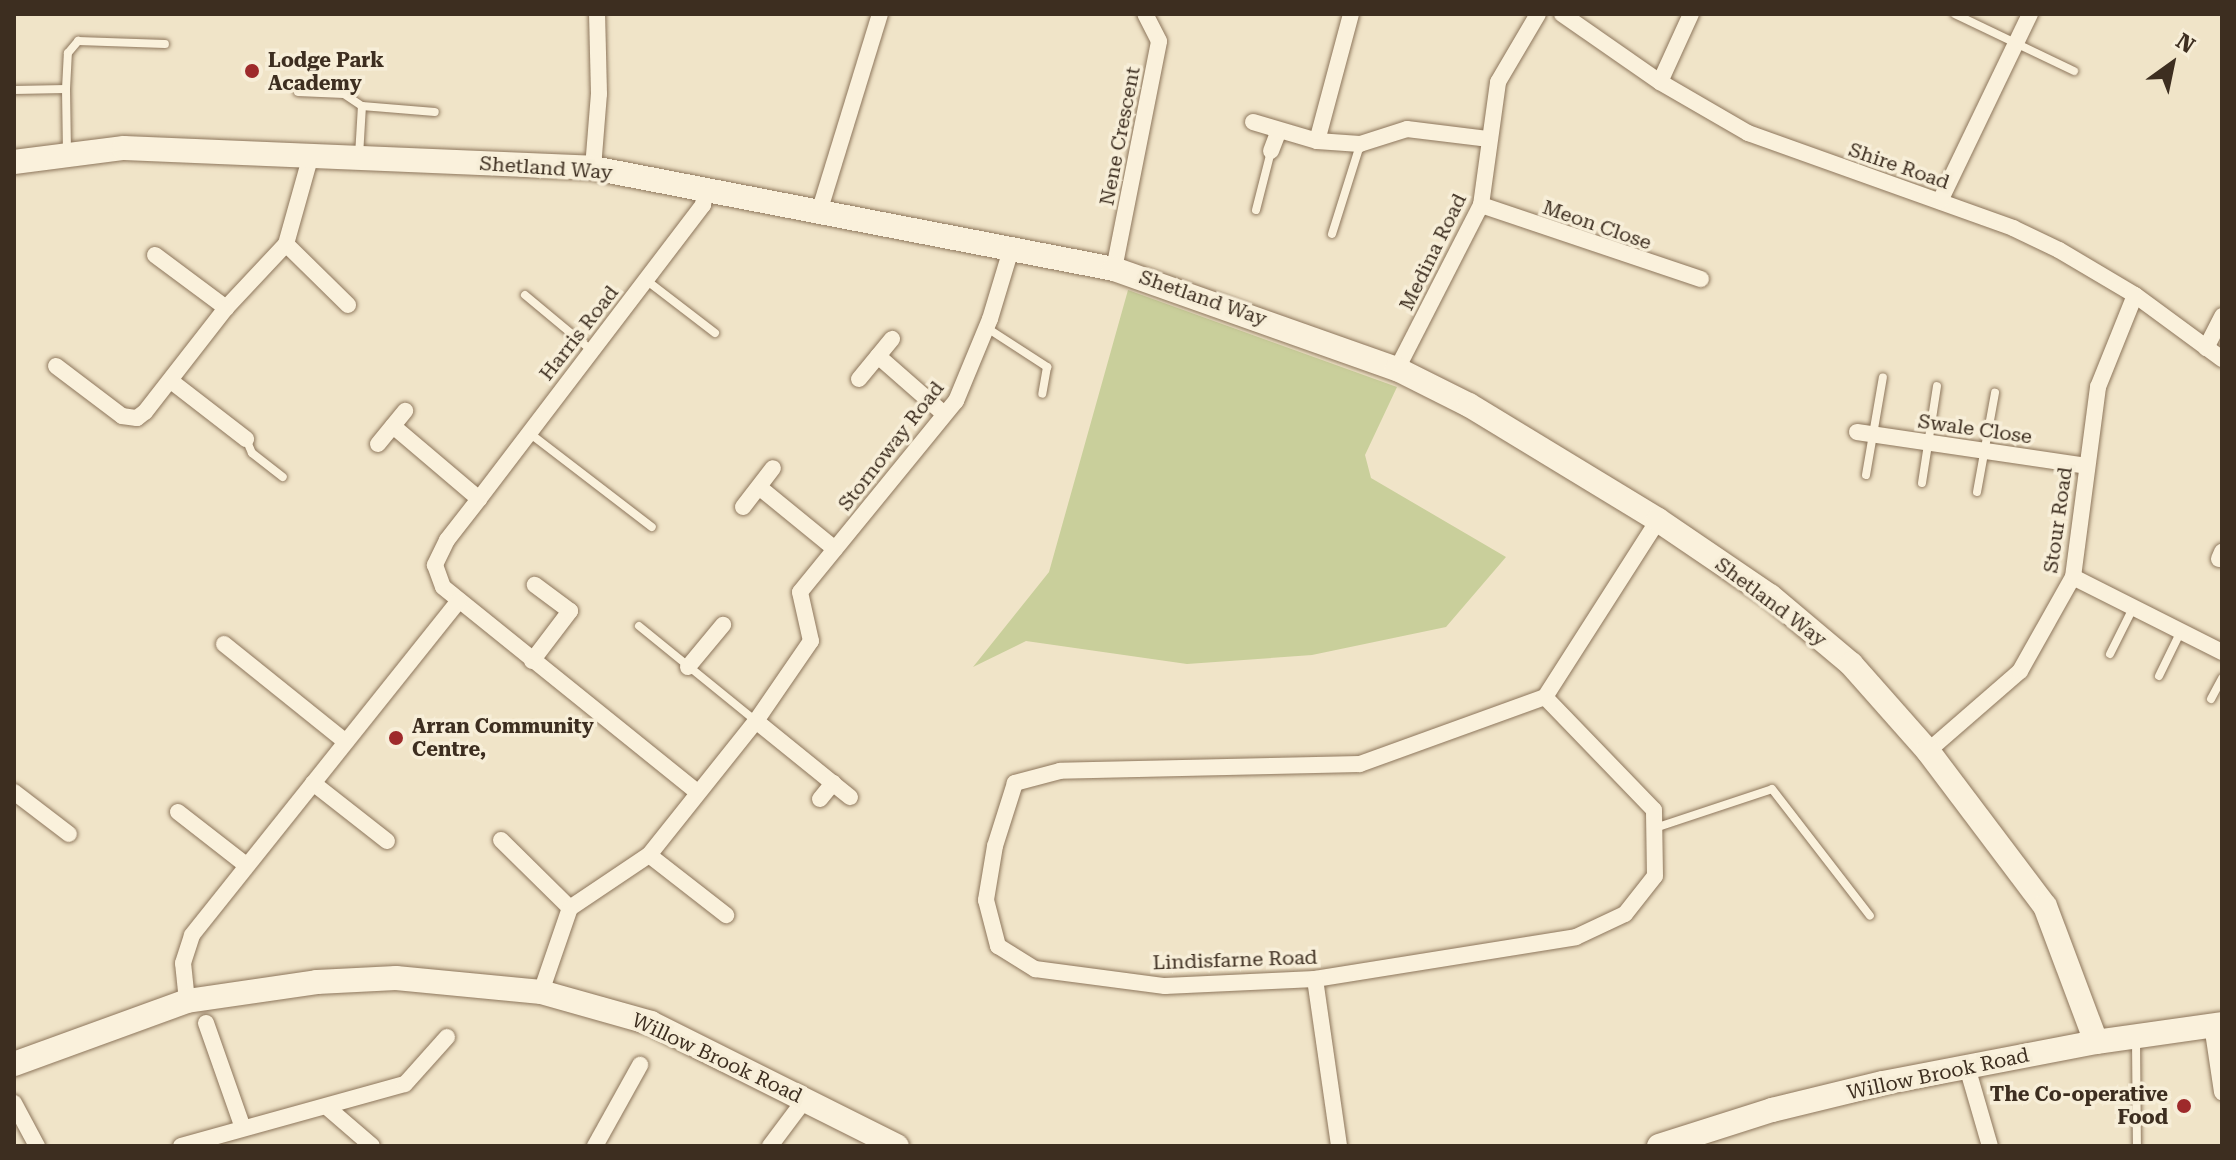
<!DOCTYPE html>
<html>
<head>
<meta charset="utf-8">
<style>
	body { margin:0 }
	#map { position:relative; width:2236px; height:1160px; overflow:hidden; background:#f0e4c8; font-family:"Roboto Serif",serif }
	div>[style] { position:absolute }
	[style*='--x'] { left:calc(var(--x)*1px); top:calc(var(--y)*1px); width:calc(var(--w)*1px); rotate:calc(var(--a)*1deg) }
	.green>* { inset:0; background:#c9cf9b }
	.roads { filter:drop-shadow(0 0 2px #8d765c) drop-shadow(0 0 2px #8d765c) }
	.lane>* { height:8px; margin:-4px; padding:0 4px; transform-origin:4px; border-radius:4px; background:#faf1dc }
	.street>* { height:16px; margin:-8px; padding:0 8px; transform-origin:8px; border-radius:8px; background:#faf1dc }
	.secondary>* { height:24px; margin:-12px; padding:0 12px; transform-origin:12px; border-radius:12px; background:#faf1dc }
	.dots>* { width:22px; height:22px; translate:-50% -50%; box-sizing:border-box; border:4px solid #f7eed8; border-radius:50% }
	span { translate:-50% -50%; white-space:nowrap; text-align:center; line-height:1.15; -webkit-text-stroke:7px #f7eed8; paint-order:stroke }
	.poi-label { font-size:20px; color:#3d2e20; font-weight:700 }
	.left { translate:0 -50%; text-align:left }
	.right { translate:-100% -50%; text-align:right }
	.street-label { font-size:20px; color:#3d2e20 }
	.frame { position:absolute; inset:0; border:16px solid #3d2e20; pointer-events:none }
	.north { position:absolute; left:2132px; top:24px; width:80px; height:80px; -webkit-text-stroke:6px #f7eed8; paint-order:stroke; rotate:33deg; font-size:22px; font-weight:700; line-height:32px; text-align:center; color:#3d2e20 }
	.north::after { content:''; display:block; margin:auto; width:28px; height:36px; background:#3d2e20; clip-path:polygon(50% 0,100% 100%,50% 72%,0 100%) }
</style>
</head>
<body>
<div id="map">
	<div class="green">
		<i style="clip-path:polygon(1128px 290px,1397px 387px,1365px 455px,1371px 478px,1506px 557px,1446px 627px,1312px 655px,1187px 664px,1026px 641px,973px 667px,1049px 572px)"></i>
	</div>
	<div class="roads">
		<div class="lane">
			<i style="--x:1955;--y:14;--w:132;--a:25.6"></i>
			<i style="--x:66;--y:89;--w:63;--a:89.1"></i>
			<i style="--x:14;--y:90;--w:52;--a:-1.1"></i>
			<i style="--x:66;--y:89;--w:36;--a:-87"></i>
			<i style="--x:68;--y:53;--w:16;--a:-50"></i>
			<i style="--x:78;--y:41;--w:87;--a:2"></i>
			<i style="--x:298;--y:92;--w:46;--a:2.5"></i>
			<i style="--x:344;--y:94;--w:22;--a:34"></i>
			<i style="--x:359;--y:156;--w:50;--a:-86.6"></i>
			<i style="--x:362;--y:106;--w:73;--a:4.7"></i>
			<i style="--x:1256;--y:210;--w:61;--a:-75.7"></i>
			<i style="--x:1332;--y:234;--w:93;--a:-72.5"></i>
			<i style="--x:646;--y:280;--w:87;--a:37.5"></i>
			<i style="--x:525;--y:295;--w:86;--a:39.8"></i>
			<i style="--x:987;--y:328;--w:72;--a:33"></i>
			<i style="--x:1047;--y:367;--w:27;--a:100"></i>
			<i style="--x:528;--y:432;--w:156;--a:37.5"></i>
			<i style="--x:246;--y:439;--w:15;--a:67"></i>
			<i style="--x:252;--y:453;--w:39;--a:38"></i>
			<i style="--x:1866;--y:475;--w:99;--a:-80.2"></i>
			<i style="--x:1922;--y:483;--w:98;--a:-81.2"></i>
			<i style="--x:1977;--y:492;--w:101;--a:-79.7"></i>
			<i style="--x:639;--y:626;--w:151;--a:39.1"></i>
			<i style="--x:2110;--y:654;--w:51;--a:-63.4"></i>
			<i style="--x:2159;--y:676;--w:50;--a:-63.9"></i>
			<i style="--x:2211;--y:699;--w:24;--a:-62"></i>
			<i style="--x:1655;--y:828;--w:123;--a:-18.4"></i>
			<i style="--x:1772;--y:789;--w:160;--a:52.3"></i>
			<i style="--x:2136;--y:1039;--w:107;--a:89.5"></i>
		</div>
		<div class="street">
			<i style="--x:1562;--y:14;--w:119;--a:34.8"></i>
			<i style="--x:1660;--y:82;--w:102;--a:30.1"></i>
			<i style="--x:1748;--y:133;--w:282;--a:19.7"></i>
			<i style="--x:2013;--y:228;--w:51;--a:25.6"></i>
			<i style="--x:2059;--y:250;--w:88;--a:30.6"></i>
			<i style="--x:2135;--y:295;--w:108;--a:36.3"></i>
			<i style="--x:1660;--y:82;--w:75;--a:-65.5"></i>
			<i style="--x:1253;--y:122;--w:67;--a:16.5"></i>
			<i style="--x:1317;--y:141;--w:43;--a:4"></i>
			<i style="--x:1360;--y:144;--w:49;--a:-17.7"></i>
			<i style="--x:1407;--y:129;--w:83;--a:7"></i>
			<i style="--x:1317;--y:141;--w:131;--a:-75"></i>
			<i style="--x:1271;--y:151;--w:22;--a:-69"></i>
			<i style="--x:593;--y:168;--w:74;--a:-85.4"></i>
			<i style="--x:599;--y:94;--w:80;--a:-91.4"></i>
			<i style="--x:1940;--y:201;--w:208;--a:-64.3"></i>
			<i style="--x:1481;--y:205;--w:232;--a:18.6"></i>
			<i style="--x:820;--y:209;--w:204;--a:-72.9"></i>
			<i style="--x:286;--y:244;--w:87;--a:44.5"></i>
			<i style="--x:155;--y:255;--w:89;--a:36.7"></i>
			<i style="--x:1114;--y:269;--w:232;--a:-78.8"></i>
			<i style="--x:1159;--y:41;--w:30;--a:-117"></i>
			<i style="--x:2206;--y:348;--w:36;--a:-63"></i>
			<i style="--x:878;--y:356;--w:88;--a:41.3"></i>
			<i style="--x:56;--y:366;--w:83;--a:37.1"></i>
			<i style="--x:122;--y:416;--w:15;--a:8"></i>
			<i style="--x:137;--y:418;--w:10;--a:-37"></i>
			<i style="--x:145;--y:412;--w:132;--a:-52.1"></i>
			<i style="--x:226;--y:308;--w:88;--a:-46.8"></i>
			<i style="--x:286;--y:244;--w:92;--a:-74.3"></i>
			<i style="--x:1397;--y:369;--w:184;--a:-62.9"></i>
			<i style="--x:1481;--y:205;--w:124;--a:-82.1"></i>
			<i style="--x:1498;--y:82;--w:79;--a:-59.5"></i>
			<i style="--x:859;--y:379;--w:52;--a:-50.5"></i>
			<i style="--x:171;--y:381;--w:95;--a:37.7"></i>
			<i style="--x:393;--y:426;--w:113;--a:40.3"></i>
			<i style="--x:479;--y:499;--w:370;--a:-52.7"></i>
			<i style="--x:703;--y:205;--w:15;--a:-82"></i>
			<i style="--x:1857;--y:432;--w:232;--a:8.4"></i>
			<i style="--x:378;--y:444;--w:43;--a:-50.7"></i>
			<i style="--x:759;--y:487;--w:98;--a:39.2"></i>
			<i style="--x:479;--y:499;--w:52;--a:128"></i>
			<i style="--x:447;--y:540;--w:28;--a:116"></i>
			<i style="--x:435;--y:565;--w:23;--a:70"></i>
			<i style="--x:443;--y:587;--w:325;--a:38.9"></i>
			<i style="--x:743;--y:507;--w:49;--a:-52.4"></i>
			<i style="--x:2219;--y:559;--w:8;--a:-67"></i>
			<i style="--x:2073;--y:577;--w:167;--a:26.7"></i>
			<i style="--x:224;--y:644;--w:156;--a:38.8"></i>
			<i style="--x:532;--y:661;--w:63;--a:-52.8"></i>
			<i style="--x:570;--y:611;--w:44;--a:-143.4"></i>
			<i style="--x:688;--y:667;--w:55;--a:-50.2"></i>
			<i style="--x:1545;--y:697;--w:197;--a:160.1"></i>
			<i style="--x:1360;--y:764;--w:300;--a:178.7"></i>
			<i style="--x:1060;--y:771;--w:47;--a:165.1"></i>
			<i style="--x:1015;--y:783;--w:66;--a:107.6"></i>
			<i style="--x:995;--y:846;--w:55;--a:99.5"></i>
			<i style="--x:986;--y:900;--w:48;--a:75.4"></i>
			<i style="--x:998;--y:946;--w:44;--a:31.9"></i>
			<i style="--x:1035;--y:969;--w:131;--a:7.5"></i>
			<i style="--x:1165;--y:986;--w:150;--a:-2.7"></i>
			<i style="--x:1315;--y:979;--w:264;--a:-9.1"></i>
			<i style="--x:1576;--y:937;--w:54;--a:-25.1"></i>
			<i style="--x:1625;--y:914;--w:48;--a:-51.7"></i>
			<i style="--x:1655;--y:876;--w:66;--a:-90.9"></i>
			<i style="--x:1654;--y:810;--w:157;--a:-134"></i>
			<i style="--x:1545;--y:697;--w:210;--a:-57.4"></i>
			<i style="--x:756;--y:721;--w:97;--a:-55.5"></i>
			<i style="--x:811;--y:641;--w:50;--a:-102.7"></i>
			<i style="--x:800;--y:592;--w:247;--a:-50.8"></i>
			<i style="--x:956;--y:401;--w:89;--a:-67.5"></i>
			<i style="--x:990;--y:319;--w:76;--a:-73.2"></i>
			<i style="--x:1928;--y:751;--w:122;--a:-41"></i>
			<i style="--x:2020;--y:671;--w:108;--a:-60.6"></i>
			<i style="--x:2073;--y:577;--w:192;--a:-82.5"></i>
			<i style="--x:2098;--y:387;--w:99;--a:-68.1"></i>
			<i style="--x:313;--y:783;--w:94;--a:38.1"></i>
			<i style="--x:14;--y:792;--w:69;--a:37.4"></i>
			<i style="--x:820;--y:799;--w:21;--a:-51"></i>
			<i style="--x:178;--y:812;--w:86;--a:37.9"></i>
			<i style="--x:501;--y:840;--w:97;--a:44.6"></i>
			<i style="--x:649;--y:855;--w:98;--a:37.9"></i>
			<i style="--x:1315;--y:979;--w:169;--a:81.8"></i>
			<i style="--x:541;--y:992;--w:89;--a:-71"></i>
			<i style="--x:570;--y:908;--w:95;--a:-33.9"></i>
			<i style="--x:649;--y:855;--w:171;--a:-51.4"></i>
			<i style="--x:756;--y:721;--w:121;--a:39"></i>
			<i style="--x:187;--y:1001;--w:38;--a:-96"></i>
			<i style="--x:183;--y:963;--w:29;--a:-72"></i>
			<i style="--x:192;--y:935;--w:428;--a:-51.4"></i>
			<i style="--x:206;--y:1023;--w:108;--a:70.6"></i>
			<i style="--x:2212;--y:1025;--w:68;--a:81.5"></i>
			<i style="--x:1967;--y:1067;--w:82;--a:73.8"></i>
			<i style="--x:14;--y:1103;--w:49;--a:61.9"></i>
			<i style="--x:328;--y:1108;--w:58;--a:40.8"></i>
			<i style="--x:181;--y:1146;--w:232;--a:-15.5"></i>
			<i style="--x:405;--y:1084;--w:63;--a:-48.2"></i>
			<i style="--x:595;--y:1146;--w:93;--a:-60.9"></i>
			<i style="--x:770;--y:1146;--w:60;--a:-53.1"></i>
		</div>
		<div class="secondary">
			<i style="--x:14;--y:162;--w:111;--a:-7.3"></i>
			<i style="--x:124;--y:148;--w:469;--a:2.4"></i>
			<i style="--x:593;--y:168;--w:531;--a:10.97"></i>
			<i style="--x:1114;--y:269;--w:300;--a:19.5"></i>
			<i style="--x:1397;--y:369;--w:80;--a:26.6"></i>
			<i style="--x:1469;--y:405;--w:221;--a:31.3"></i>
			<i style="--x:1658;--y:520;--w:135;--a:34.2"></i>
			<i style="--x:1770;--y:596;--w:106;--a:40"></i>
			<i style="--x:1851;--y:664;--w:116;--a:48.5"></i>
			<i style="--x:1928;--y:751;--w:194;--a:53"></i>
			<i style="--x:2045;--y:906;--w:145;--a:69.4"></i>
			<i style="--x:14;--y:1064;--w:184;--a:-20"></i>
			<i style="--x:187;--y:1001;--w:131;--a:-8.3"></i>
			<i style="--x:317;--y:982;--w:79;--a:-2.9"></i>
			<i style="--x:396;--y:978;--w:146;--a:5.5"></i>
			<i style="--x:541;--y:992;--w:114;--a:15.7"></i>
			<i style="--x:651;--y:1023;--w:275;--a:26.6"></i>
			<i style="--x:1659;--y:1146;--w:119;--a:-17.7"></i>
			<i style="--x:1772;--y:1110;--w:114;--a:-13.7"></i>
			<i style="--x:1883;--y:1083;--w:217;--a:-10.9"></i>
			<i style="--x:2096;--y:1042;--w:127;--a:-8.1"></i>
		</div>
	</div>
	<div class="dots">
		<i style="left:252px;top:71px;background:#9e2a2b"></i>
		<i style="left:396px;top:738px;background:#9e2a2b"></i>
		<i style="left:2184px;top:1106px;background:#9e2a2b"></i>
	</div>
	<div class="poi-label">
		<span class="left" style="left:268px;top:72px">Lodge Park<br>Academy</span>
		<span class="left" style="left:412px;top:738px">Arran Community<br>Centre,</span>
		<span class="right" style="left:2168px;top:1106px">The Co-operative<br>Food</span>
	</div>
	<div class="street-label">
		<span style="left:1120px;top:136px;rotate:-79deg">Nene Crescent</span>
		<span style="left:1899px;top:166px;rotate:19deg">Shire Road</span>
		<span style="left:546px;top:168px;rotate:4deg">Shetland Way</span>
		<span style="left:1597px;top:225px;rotate:19deg">Meon Close</span>
		<span style="left:1433px;top:252px;rotate:-64deg">Medina Road</span>
		<span style="left:1203px;top:298px;rotate:19deg">Shetland Way</span>
		<span style="left:579px;top:333px;rotate:-52deg">Harris Road</span>
		<span style="left:1975px;top:429px;rotate:8deg">Swale Close</span>
		<span style="left:891px;top:446px;rotate:-52deg">Stornoway Road</span>
		<span style="left:2058px;top:520px;rotate:-82deg">Stour Road</span>
		<span style="left:1771px;top:602px;rotate:37deg">Shetland Way</span>
		<span style="left:1235px;top:960px;rotate:-2deg">Lindisfarne Road</span>
		<span style="left:717px;top:1058px;rotate:25deg">Willow Brook Road</span>
		<span style="left:1938px;top:1074px;rotate:-12deg">Willow Brook Road</span>
	</div>
	<div class="frame"></div>
	<div class="north">N</div>
</div>
</body>
</html>
